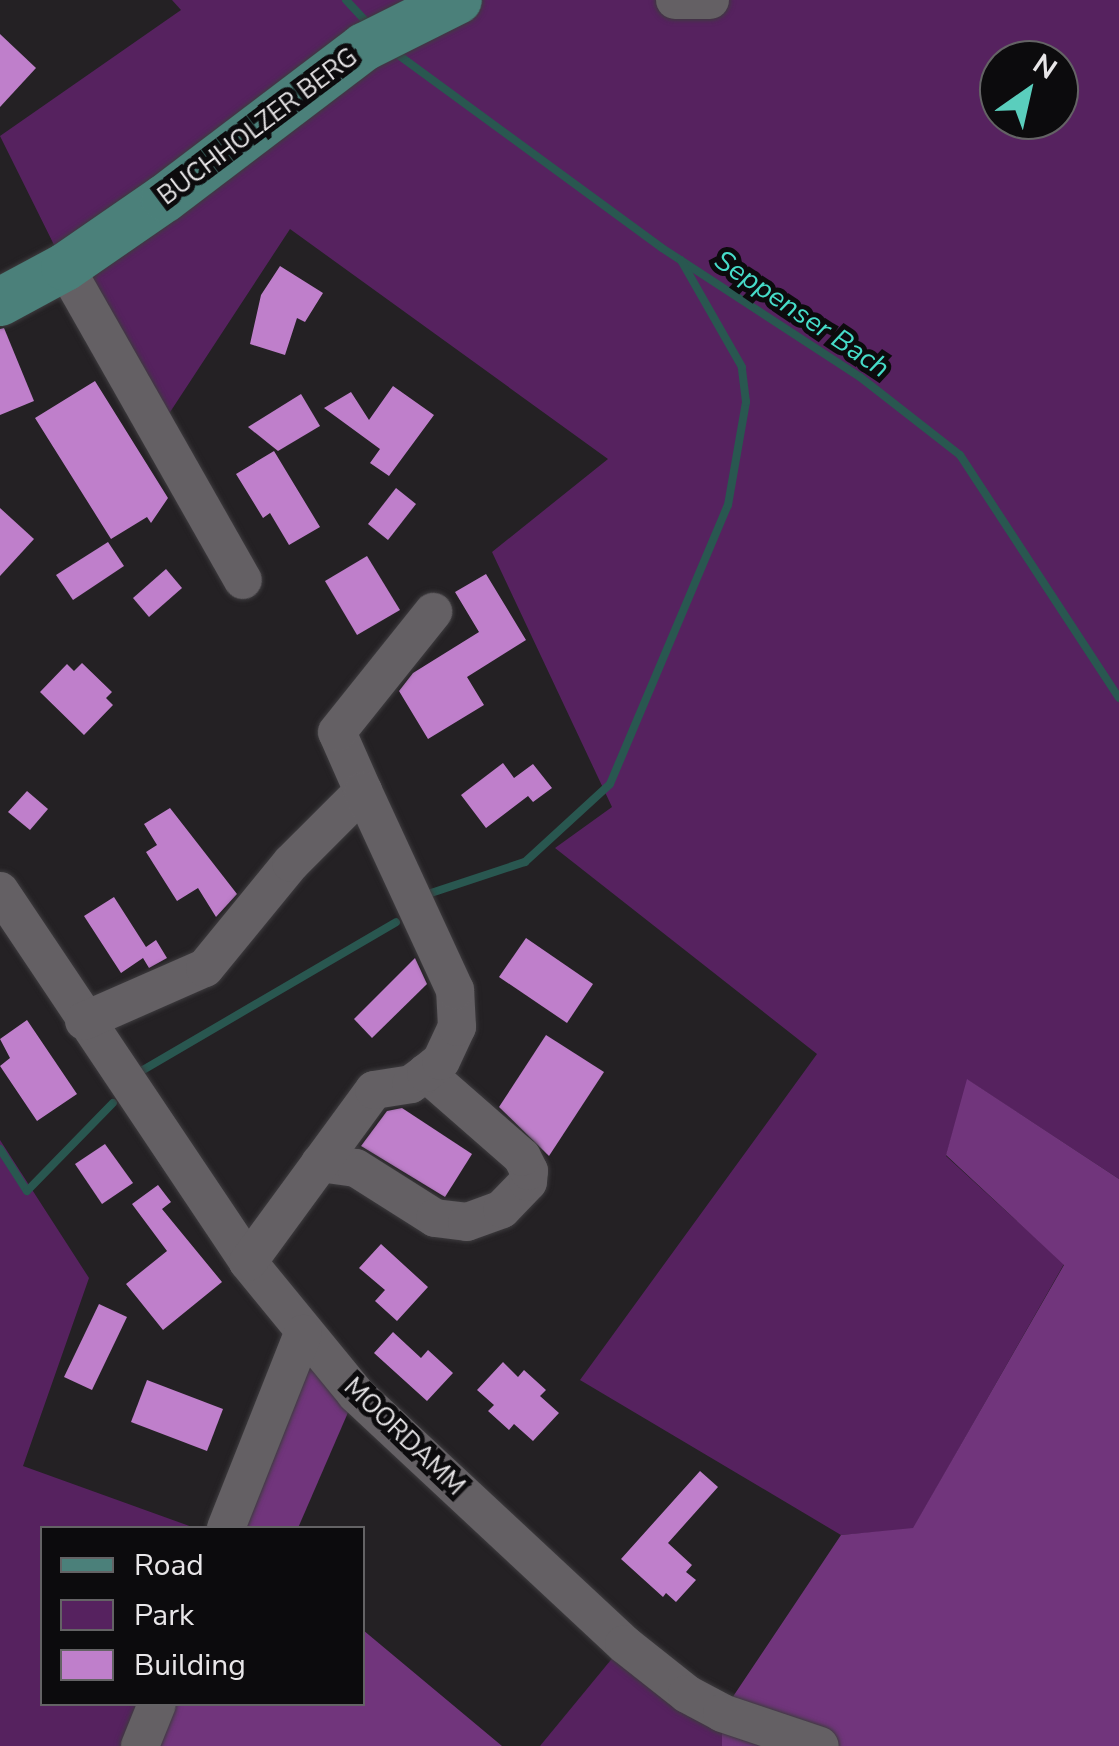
<!DOCTYPE html>
<html>
<head>
<meta charset="utf-8">
<style>
	body { margin:0 }
	#map { position:relative; width:1119px; height:1746px; overflow:hidden; background:#242124; font-family:"Nunito Sans",sans-serif }
	div>[style] { position:absolute }
	[style*='--x'] { left:calc(var(--x)*1px); top:calc(var(--y)*1px); width:calc(var(--w)*1px); rotate:calc(var(--a)*1deg) }
	.green>* { inset:0; background:#56225f }
	.forest>* { inset:0; background:#71357c }
	.stream>* { height:8px; margin:-4px; padding:0 4px; transform-origin:4px; border-radius:4px; background:#295750 }
	.building>* { inset:0; background:#bf7fcb }
	.roads { filter:drop-shadow(0 0 2px #3d3b3e) drop-shadow(0 0 2px #3d3b3e) }
	.minor>* { height:38px; margin:-19px; padding:0 19px; transform-origin:19px; border-radius:19px; background:#646064 }
	.major>* { height:48px; margin:-24px; padding:0 24px; transform-origin:24px; border-radius:24px; background:#4b807a }
	span { translate:-50% -50%; white-space:nowrap; text-align:center; line-height:1.15; -webkit-text-stroke:10px #0c0b0d; paint-order:stroke }
	.street-label { font-size:25px; color:#e8e6e8 }
	.water-label { font-size:28px; color:#46dcc9; font-style:italic }
	.legend { position:absolute; left:40px; top:1526px; width:325px; height:180px; box-sizing:border-box; background:#0c0b0d; border:2px solid #646365; margin:0; padding:12px 18px; list-style:none; font-size:30px; color:#e8e6e8 }
	.legend li { display:flex; align-items:center; gap:20px; height:50px }
	.legend b { width:50px; border:2px solid #646365 }
	.north { position:absolute; left:979px; top:40px; width:100px; height:100px; box-sizing:border-box; background:#0c0b0d; border:2px solid #646365; border-radius:50%; rotate:34deg; font-size:28px; font-weight:700; line-height:40px; text-align:center; color:#e8e6e8 }
	.north::after { content:''; display:block; margin:auto; width:35px; height:45px; background:#5acebd; clip-path:polygon(50% 0,100% 100%,50% 72%,0 100%) }
</style>
</head>
<body>
<div id="map">
	<div class="green">
		<i style="clip-path:polygon(evenodd,172px 0,1119px 0,1119px 1179px,968px 1080px,946px 1156px,1064px 1264px,913px 1529px,841px 1535px,580px 1380px,817px 1054px,555px 848px,612px 807px,492px 552px,608px 459px,290px 229px,157px 432px,65px 267px,0 136px,181px 10px,172px 0,999px 60px,1059px 60px,1059px 120px,999px 120px,999px 60px)"></i>
		<i style="clip-path:polygon(0 1140px,89px 1278px,23px 1466px,195px 1528px,42px 1528px,42px 1704px,157px 1704px,140px 1746px,0 1746px)"></i>
		<i style="clip-path:polygon(624px 1644px,820px 1746px,540px 1746px)"></i>
	</div>
	<div class="forest">
		<i style="clip-path:polygon(967px 1079px,1119px 1179px,1119px 1746px,722px 1746px,722px 1713px,841px 1535px,913px 1528px,1064px 1265px,946px 1155px)"></i>
		<i style="clip-path:polygon(303px 1334px,356px 1394px,298px 1528px,226px 1528px)"></i>
		<i style="clip-path:polygon(363px 1630px,502px 1746px,140px 1746px,157px 1704px,362px 1704px)"></i>
	</div>
	<div class="stream">
		<i style="--x:346;--y:0;--w:26;--a:47"></i>
		<i style="--x:393;--y:51;--w:333;--a:36.2"></i>
		<i style="--x:662;--y:248;--w:236;--a:33.1"></i>
		<i style="--x:860;--y:377;--w:127;--a:38"></i>
		<i style="--x:960;--y:455;--w:290;--a:56.8"></i>
		<i style="--x:431;--y:893;--w:99;--a:-18.3"></i>
		<i style="--x:525;--y:862;--w:115;--a:-42.5"></i>
		<i style="--x:610;--y:784;--w:303;--a:-67.1"></i>
		<i style="--x:728;--y:505;--w:105;--a:-80.1"></i>
		<i style="--x:746;--y:402;--w:35;--a:-97"></i>
		<i style="--x:742;--y:367;--w:123;--a:-119.7"></i>
		<i style="--x:143;--y:1070;--w:293;--a:-30.3"></i>
		<i style="--x:0;--y:1149;--w:50;--a:57.3"></i>
		<i style="--x:27;--y:1191;--w:123;--a:-45.7"></i>
	</div>
	<div class="building">
		<i style="clip-path:polygon(0 34px,36px 68px,0 107px)"></i>
		<i style="clip-path:polygon(280px 266px,323px 293px,305px 322px,297px 318px,285px 355px,250px 344px,261px 295px)"></i>
		<i style="clip-path:polygon(4px 328px,34px 401px,0 415px,0 329px)"></i>
		<i style="clip-path:polygon(95px 381px,168px 498px,151px 523px,147px 517px,111px 539px,35px 418px)"></i>
		<i style="clip-path:polygon(393px 386px,434px 415px,389px 476px,370px 463px,380px 449px,324px 408px,351px 392px,369px 420px)"></i>
		<i style="clip-path:polygon(301px 394px,320px 426px,278px 451px,248px 427px)"></i>
		<i style="clip-path:polygon(274px 451px,320px 527px,289px 545px,270px 513px,263px 518px,236px 474px)"></i>
		<i style="clip-path:polygon(396px 488px,416px 504px,388px 540px,368px 524px)"></i>
		<i style="clip-path:polygon(0 508px,34px 539px,0 576px)"></i>
		<i style="clip-path:polygon(108px 542px,124px 566px,73px 600px,56px 575px)"></i>
		<i style="clip-path:polygon(367px 556px,400px 610px,357px 635px,325px 581px)"></i>
		<i style="clip-path:polygon(166px 569px,182px 588px,149px 617px,133px 598px)"></i>
		<i style="clip-path:polygon(486px 574px,526px 640px,467px 677px,484px 705px,428px 739px,399px 691px,413px 673px,479px 632px,455px 592px)"></i>
		<i style="clip-path:polygon(82px 663px,112px 692px,106px 698px,113px 705px,84px 735px,40px 692px,67px 664px,74px 671px)"></i>
		<i style="clip-path:polygon(503px 763px,514px 778px,533px 764px,552px 788px,533px 802px,528px 796px,486px 828px,461px 795px)"></i>
		<i style="clip-path:polygon(27px 791px,48px 809px,30px 830px,8px 812px)"></i>
		<i style="clip-path:polygon(170px 808px,237px 894px,216px 917px,198px 888px,177px 901px,146px 852px,157px 845px,144px 824px)"></i>
		<i style="clip-path:polygon(114px 897px,146px 947px,156px 940px,167px 958px,149px 968px,143px 958px,121px 973px,84px 916px)"></i>
		<i style="clip-path:polygon(526px 938px,593px 984px,567px 1023px,499px 977px)"></i>
		<i style="clip-path:polygon(415px 958px,427px 984px,372px 1038px,354px 1019px)"></i>
		<i style="clip-path:polygon(27px 1020px,77px 1094px,37px 1121px,0 1066px,10px 1058px,0 1039px)"></i>
		<i style="clip-path:polygon(546px 1035px,604px 1072px,549px 1156px,499px 1107px)"></i>
		<i style="clip-path:polygon(402px 1108px,472px 1154px,445px 1197px,361px 1146px,387px 1111px)"></i>
		<i style="clip-path:polygon(105px 1144px,133px 1183px,102px 1204px,75px 1164px)"></i>
		<i style="clip-path:polygon(158px 1185px,171px 1202px,162px 1209px,222px 1282px,163px 1330px,126px 1284px,167px 1251px,132px 1204px)"></i>
		<i style="clip-path:polygon(381px 1244px,428px 1287px,397px 1321px,375px 1301px,385px 1290px,359px 1268px)"></i>
		<i style="clip-path:polygon(99px 1304px,127px 1317px,92px 1390px,64px 1377px)"></i>
		<i style="clip-path:polygon(393px 1332px,421px 1358px,428px 1350px,453px 1373px,427px 1401px,374px 1353px)"></i>
		<i style="clip-path:polygon(503px 1362px,518px 1377px,524px 1370px,546px 1390px,540px 1396px,559px 1413px,533px 1441px,514px 1424px,509px 1430px,488px 1411px,494px 1405px,477px 1390px)"></i>
		<i style="clip-path:polygon(147px 1380px,223px 1409px,207px 1451px,131px 1422px)"></i>
		<i style="clip-path:polygon(700px 1471px,718px 1487px,668px 1543px,692px 1565px,686px 1572px,696px 1580px,676px 1602px,666px 1593px,663px 1597px,621px 1559px)"></i>
	</div>
	<div class="roads">
		<div class="minor">
			<i style="--x:675;--y:0;--w:35;--a:0"></i>
			<i style="--x:65;--y:267;--w:360;--a:60.4"></i>
			<i style="--x:0;--y:891;--w:446;--a:56.2"></i>
			<i style="--x:248;--y:1262;--w:171;--a:50.7"></i>
			<i style="--x:356;--y:1394;--w:367;--a:43"></i>
			<i style="--x:624;--y:1644;--w:80;--a:38.4"></i>
			<i style="--x:687;--y:1694;--w:40;--a:28"></i>
			<i style="--x:722;--y:1713;--w:103;--a:18.6"></i>
			<i style="--x:84;--y:1021;--w:132;--a:-23.7"></i>
			<i style="--x:205;--y:968;--w:136;--a:-50.7"></i>
			<i style="--x:291;--y:863;--w:102;--a:-45"></i>
			<i style="--x:363;--y:791;--w:64;--a:-113.8"></i>
			<i style="--x:337;--y:732;--w:154;--a:-51.3"></i>
			<i style="--x:320;--y:1163;--w:36;--a:8"></i>
			<i style="--x:356;--y:1168;--w:93;--a:32.3"></i>
			<i style="--x:435;--y:1218;--w:32;--a:7"></i>
			<i style="--x:467;--y:1222;--w:37;--a:-20"></i>
			<i style="--x:502;--y:1209;--w:37;--a:-46"></i>
			<i style="--x:528;--y:1182;--w:11;--a:-85"></i>
			<i style="--x:529;--y:1171;--w:16;--a:-117"></i>
			<i style="--x:522;--y:1157;--w:128;--a:-138.8"></i>
			<i style="--x:248;--y:1262;--w:213;--a:-53.8"></i>
			<i style="--x:374;--y:1090;--w:37;--a:-9"></i>
			<i style="--x:411;--y:1084;--w:19;--a:-36"></i>
			<i style="--x:426;--y:1073;--w:19;--a:-39"></i>
			<i style="--x:441;--y:1061;--w:38;--a:-65"></i>
			<i style="--x:457;--y:1027;--w:37;--a:-93"></i>
			<i style="--x:455;--y:990;--w:219;--a:-114.8"></i>
			<i style="--x:226;--y:1528;--w:209;--a:-68.4"></i>
			<i style="--x:140;--y:1746;--w:45;--a:-68"></i>
		</div>
		<div class="major">
			<i style="--x:0;--y:302;--w:74;--a:-28.3"></i>
			<i style="--x:65;--y:267;--w:121;--a:-34.6"></i>
			<i style="--x:165;--y:198;--w:250;--a:-37.2"></i>
			<i style="--x:364;--y:47;--w:105;--a:-26.6"></i>
		</div>
	</div>
	<div class="street-label">
		<span style="left:258px;top:127px;rotate:-37deg">BUCHHOLZER BERG</span>
		<span style="left:404px;top:1437px;rotate:44deg">MOORDAMM</span>
	</div>
	<div class="water-label">
		<span style="left:802px;top:314px;rotate:34deg">Seppenser Bach</span>
	</div>
	<ul class="legend">
	<li><b style="height:12px;background:#4b807a"></b>Road</li>
	<li><b style="height:28px;background:#56225f"></b>Park</li>
	<li><b style="height:28px;background:#bf7fcb"></b>Building</li>
	</ul>
	<div class="north">N</div>
</div>
</body>
</html>
